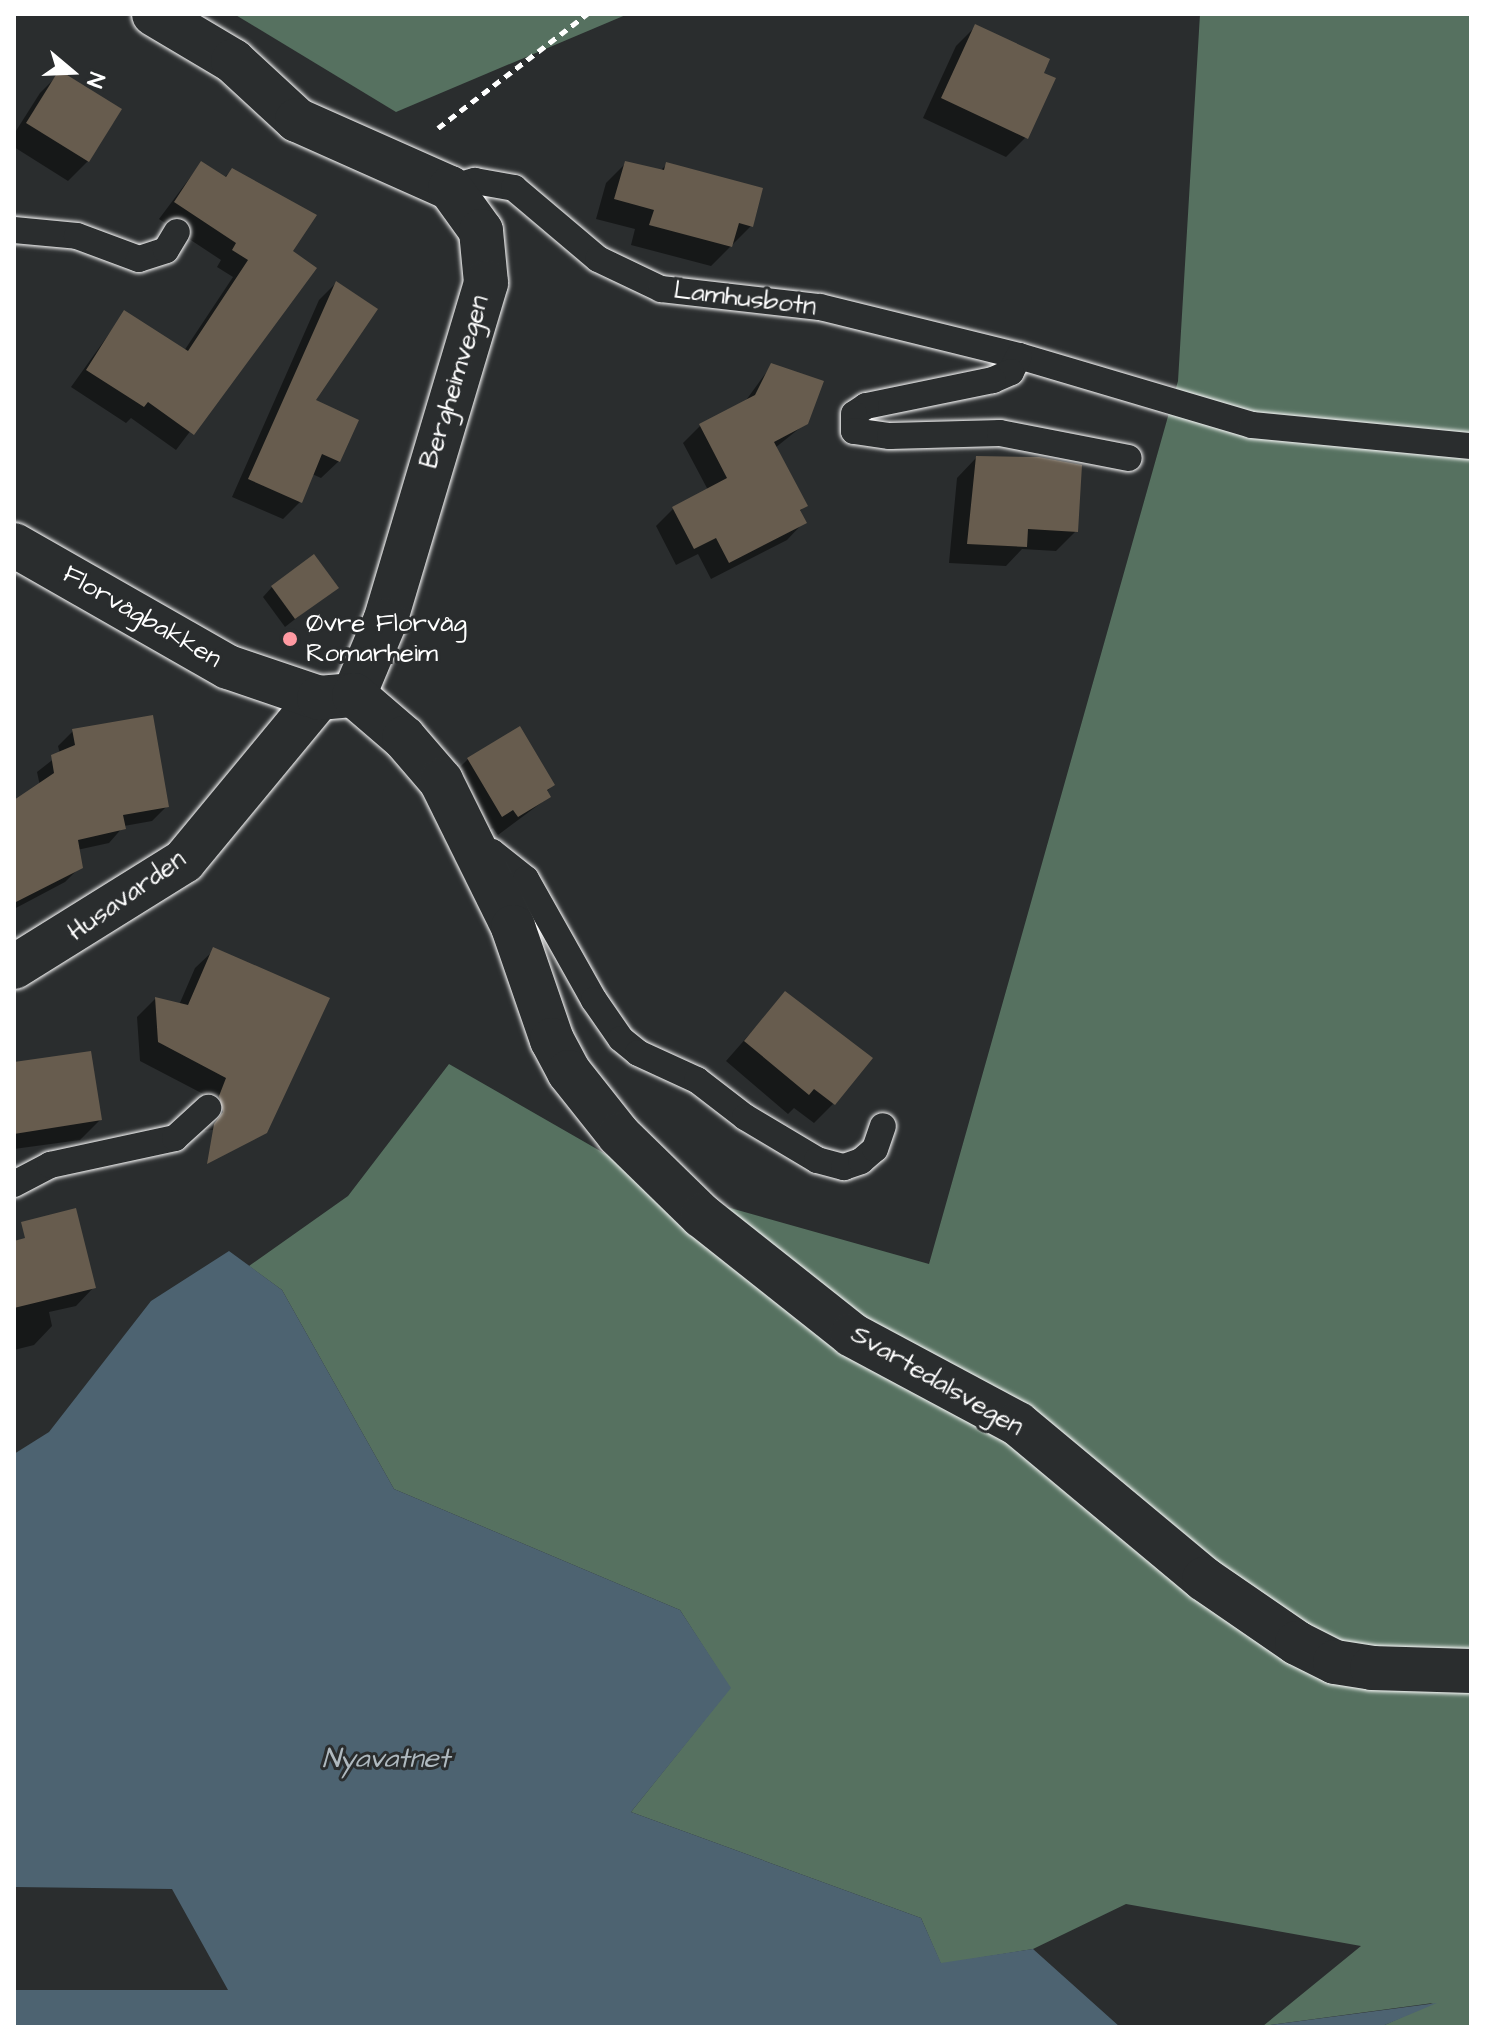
<!DOCTYPE html>
<html>
<head>
<meta charset="utf-8">
<style>
	body { margin:0 }
	#map { position:relative; width:1485px; height:2041px; overflow:hidden; background:#2a2d2e; font-family:"Architects Daughter",sans-serif }
	div>[style] { position:absolute }
	[style*='--x'] { left:calc(var(--x)*1px); top:calc(var(--y)*1px); width:calc(var(--w)*1px); rotate:calc(var(--a)*1deg) }
	.green>* { inset:0; background:#567160 }
	.water>* { inset:0; background:#4d6371 }
	.shadow>* { inset:0; background:#0007 }
	.building>* { inset:0; background:#675c4e }
	.path>* { height:5px; margin-top:-2.5px; transform-origin:0; background:repeating-linear-gradient(90deg,#fff 0 8px,transparent 0 14px) }
	.roads { filter:drop-shadow(0 0 2px #fff) drop-shadow(0 0 2px #fff) }
	.lane>* { height:26px; margin:-13px; padding:0 13px; transform-origin:13px; border-radius:13px; background:#2a2d2e }
	.street>* { height:44px; margin:-22px; padding:0 22px; transform-origin:22px; border-radius:22px; background:#2a2d2e }
	.secondary>* { height:44px; margin:-22px; padding:0 22px; transform-origin:22px; border-radius:22px; background:#2a2d2e }
	.dots>* { width:22px; height:22px; translate:-50% -50%; box-sizing:border-box; border:4px solid #2a2d2e; border-radius:50% }
	span { translate:-50% -50%; white-space:nowrap; text-align:center; line-height:1.15; -webkit-text-stroke:6px #2a2d2e; paint-order:stroke }
	.street-label { font-size:26px; color:#fff }
	.poi-label { font-size:26px; color:#fff }
	.left { translate:0 -50%; text-align:left }
	.water-label { font-size:28px; color:#afb9bf; font-style:italic }
	.frame { position:absolute; inset:0; border:16px solid #fff; pointer-events:none }
	.north { position:absolute; left:32px; top:32px; width:80px; height:80px; -webkit-text-stroke:6px #2a2d2e; paint-order:stroke; rotate:109deg; font-size:22px; font-weight:700; line-height:32px; text-align:center; color:#fff }
	.north::after { content:''; display:block; margin:auto; width:28px; height:36px; background:#fff; clip-path:polygon(50% 0,100% 100%,50% 72%,0 100%) }
</style>
</head>
<body>
<div id="map">
	<div class="green">
		<i style="clip-path:polygon(234px 14px,628px 14px,396px 112px)"></i>
		<i style="clip-path:polygon(1200px 14px,1471px 14px,1471px 2027px,1380px 2027px,1433px 2003px,1263px 2026px,1361px 1946px,1126px 1904px,1033px 1949px,941px 1964px,921px 1918px,631px 1812px,730px 1688px,680px 1610px,394px 1489px,282px 1290px,249px 1266px,348px 1196px,449px 1064px,670px 1191px,929px 1264px,1178px 381px)"></i>
	</div>
	<div class="water">
		<i style="clip-path:polygon(229px 1251px,282px 1290px,394px 1489px,680px 1610px,731px 1688px,631px 1812px,921px 1918px,941px 1963px,1033px 1949px,1120px 2027px,14px 2027px,14px 1990px,228px 1990px,172px 1889px,14px 1887px,14px 1454px,49px 1432px,151px 1301px)"></i>
		<i style="clip-path:polygon(1437px 2003px,1380px 2027px,1257px 2027px,1263px 2026px)"></i>
	</div>
	<div class="shadow">
		<i style="clip-path:polygon(976px 26px,1026px 137px,1006px 157px,923px 118px,956px 46px)"></i>
		<i style="clip-path:polygon(60px 73px,88px 161px,68px 181px,14px 147px,14px 134px,40px 93px)"></i>
		<i style="clip-path:polygon(201px 163px,224px 178px,232px 170px,314px 215px,290px 252px,314px 268px,176px 450px,131px 418px,126px 423px,71px 387px,124px 313px,184px 351px,233px 277px,217px 267px,221px 260px,159px 219px)"></i>
		<i style="clip-path:polygon(626px 163px,660px 171px,667px 164px,751px 226px,711px 266px,631px 245px,635px 229px,596px 219px,606px 183px)"></i>
		<i style="clip-path:polygon(336px 283px,313px 400px,339px 461px,321px 478px,312px 474px,300px 502px,283px 519px,232px 497px,319px 300px)"></i>
		<i style="clip-path:polygon(771px 366px,806px 423px,775px 448px,805px 506px,799px 512px,804px 522px,787px 540px,711px 579px,698px 554px,676px 565px,656px 526px,673px 509px,708px 490px,683px 443px,700px 426px,744px 403px)"></i>
		<i style="clip-path:polygon(976px 458px,1076px 531px,1056px 551px,1022px 549px,1006px 566px,949px 563px,957px 478px)"></i>
		<i style="clip-path:polygon(272px 587px,336px 587px,285px 627px,263px 597px)"></i>
		<i style="clip-path:polygon(73px 731px,167px 806px,152px 821px,124px 826px,109px 843px,77px 850px,80px 867px,65px 882px,14px 909px,14px 804px,40px 786px,37px 772px,60px 754px,58px 746px)"></i>
		<i style="clip-path:polygon(468px 759px,553px 785px,546px 792px,549px 797px,498px 835px,493px 828px,482px 835px,448px 779px)"></i>
		<i style="clip-path:polygon(214px 950px,259px 1123px,205px 1131px,201px 1116px,209px 1097px,140px 1061px,137px 1017px,155px 999px,179px 1005px,195px 968px)"></i>
		<i style="clip-path:polygon(785px 994px,833px 1104px,814px 1123px,794px 1108px,788px 1114px,726px 1061px)"></i>
		<i style="clip-path:polygon(14px 1064px,100px 1120px,80px 1140px,14px 1149px)"></i>
		<i style="clip-path:polygon(14px 1246px,94px 1287px,76px 1306px,49px 1312px,52px 1326px,34px 1345px,14px 1350px)"></i>
	</div>
	<div class="building">
		<i style="clip-path:polygon(975px 24px,1050px 59px,1044px 73px,1056px 78px,1028px 139px,941px 98px)"></i>
		<i style="clip-path:polygon(59px 70px,122px 109px,89px 162px,26px 123px)"></i>
		<i style="clip-path:polygon(201px 161px,226px 177px,232px 168px,317px 215px,293px 251px,317px 268px,194px 435px,148px 402px,144px 407px,86px 370px,124px 310px,188px 351px,248px 260px,232px 250px,236px 243px,174px 202px)"></i>
		<i style="clip-path:polygon(625px 161px,664px 170px,666px 162px,763px 188px,753px 227px,739px 223px,732px 247px,649px 225px,654px 210px,614px 199px)"></i>
		<i style="clip-path:polygon(336px 281px,378px 309px,316px 400px,359px 420px,340px 462px,322px 454px,302px 503px,248px 479px)"></i>
		<i style="clip-path:polygon(771px 363px,824px 381px,808px 424px,774px 442px,808px 506px,800px 510px,807px 523px,729px 563px,716px 538px,694px 549px,672px 507px,727px 478px,699px 424px,755px 395px)"></i>
		<i style="clip-path:polygon(976px 456px,1039px 457px,1082px 465px,1078px 532px,1028px 529px,1027px 547px,967px 544px)"></i>
		<i style="clip-path:polygon(314px 554px,339px 588px,295px 619px,271px 586px)"></i>
		<i style="clip-path:polygon(153px 715px,169px 807px,123px 815px,126px 829px,78px 840px,83px 868px,14px 903px,14px 800px,54px 773px,51px 755px,75px 745px,72px 729px)"></i>
		<i style="clip-path:polygon(520px 726px,555px 785px,547px 790px,551px 797px,518px 817px,513px 810px,502px 817px,467px 758px)"></i>
		<i style="clip-path:polygon(213px 947px,330px 998px,267px 1133px,207px 1164px,214px 1124px,223px 1112px,219px 1096px,226px 1078px,158px 1042px,155px 997px,188px 1005px)"></i>
		<i style="clip-path:polygon(785px 991px,873px 1058px,835px 1105px,814px 1089px,809px 1095px,744px 1041px)"></i>
		<i style="clip-path:polygon(91px 1051px,102px 1120px,14px 1134px,14px 1062px)"></i>
		<i style="clip-path:polygon(76px 1208px,96px 1288px,14px 1308px,14px 1241px,25px 1238px,21px 1222px)"></i>
	</div>
	<div class="path">
		<i style="--x:438;--y:128;--w:188;--a:-37.4"></i>
	</div>
	<div class="roads">
		<div class="lane">
			<i style="--x:450;--y:188;--w:26;--a:-16"></i>
			<i style="--x:475;--y:181;--w:40;--a:10"></i>
			<i style="--x:514;--y:188;--w:110;--a:40.2"></i>
			<i style="--x:598;--y:259;--w:70;--a:25.5"></i>
			<i style="--x:661;--y:289;--w:160;--a:6.5"></i>
			<i style="--x:820;--y:307;--w:205;--a:13.8"></i>
			<i style="--x:1019;--y:356;--w:243;--a:16.5"></i>
			<i style="--x:1252;--y:425;--w:220;--a:5.5"></i>
			<i style="--x:14;--y:230;--w:63;--a:5.4"></i>
			<i style="--x:77;--y:236;--w:66;--a:20.4"></i>
			<i style="--x:139;--y:259;--w:28;--a:-18"></i>
			<i style="--x:166;--y:250;--w:21;--a:-59"></i>
			<i style="--x:1019;--y:356;--w:18;--a:117"></i>
			<i style="--x:1011;--y:372;--w:20;--a:156"></i>
			<i style="--x:993;--y:380;--w:130;--a:168.4"></i>
			<i style="--x:866;--y:406;--w:14;--a:146"></i>
			<i style="--x:854;--y:414;--w:17;--a:90"></i>
			<i style="--x:854;--y:431;--w:36;--a:8"></i>
			<i style="--x:890;--y:436;--w:110;--a:-1.6"></i>
			<i style="--x:1000;--y:433;--w:131;--a:11"></i>
			<i style="--x:479;--y:853;--w:13;--a:-4"></i>
			<i style="--x:492;--y:852;--w:43;--a:38.5"></i>
			<i style="--x:526;--y:879;--w:139;--a:60.7"></i>
			<i style="--x:594;--y:1000;--w:47;--a:55.3"></i>
			<i style="--x:621;--y:1039;--w:22;--a:39"></i>
			<i style="--x:638;--y:1053;--w:65;--a:24.6"></i>
			<i style="--x:697;--y:1080;--w:61;--a:37.6"></i>
			<i style="--x:745;--y:1117;--w:84;--a:30.8"></i>
			<i style="--x:817;--y:1160;--w:28;--a:15"></i>
			<i style="--x:844;--y:1167;--w:18;--a:-19"></i>
			<i style="--x:861;--y:1161;--w:18;--a:-41"></i>
			<i style="--x:875;--y:1149;--w:24;--a:-71"></i>
			<i style="--x:14;--y:1184;--w:41;--a:-27.8"></i>
			<i style="--x:50;--y:1165;--w:128;--a:-12.2"></i>
			<i style="--x:175;--y:1138;--w:45;--a:-42.3"></i>
		</div>
		<div class="street">
			<i style="--x:14;--y:967;--w:200;--a:-31.9"></i>
			<i style="--x:184;--y:861;--w:212;--a:-50.4"></i>
		</div>
		<div class="secondary">
			<i style="--x:154;--y:14;--w:92;--a:30.7"></i>
			<i style="--x:233;--y:61;--w:87;--a:42.7"></i>
			<i style="--x:297;--y:120;--w:167;--a:24"></i>
			<i style="--x:450;--y:188;--w:53;--a:54.2"></i>
			<i style="--x:481;--y:231;--w:52;--a:84.5"></i>
			<i style="--x:486;--y:283;--w:353;--a:106.6"></i>
			<i style="--x:385;--y:621;--w:80;--a:112.7"></i>
			<i style="--x:14;--y:545;--w:246;--a:29.7"></i>
			<i style="--x:228;--y:667;--w:96;--a:18.8"></i>
			<i style="--x:319;--y:698;--w:35;--a:-5"></i>
			<i style="--x:354;--y:695;--w:66;--a:40.7"></i>
			<i style="--x:404;--y:738;--w:57;--a:49.3"></i>
			<i style="--x:441;--y:781;--w:163;--a:63.7"></i>
			<i style="--x:513;--y:927;--w:120;--a:71"></i>
			<i style="--x:552;--y:1040;--w:36;--a:62"></i>
			<i style="--x:569;--y:1072;--w:80;--a:51.6"></i>
			<i style="--x:619;--y:1135;--w:116;--a:44.3"></i>
			<i style="--x:702;--y:1216;--w:191;--a:38.4"></i>
			<i style="--x:852;--y:1335;--w:188;--a:28.2"></i>
			<i style="--x:1018;--y:1424;--w:242;--a:39.8"></i>
			<i style="--x:1204;--y:1579;--w:113;--a:34.5"></i>
			<i style="--x:1297;--y:1643;--w:42;--a:26.6"></i>
			<i style="--x:1335;--y:1662;--w:37;--a:9"></i>
			<i style="--x:1372;--y:1668;--w:99;--a:1.7"></i>
		</div>
	</div>
	<div class="dots">
		<i style="left:290px;top:639px;background:#ff9aa2"></i>
	</div>
	<div class="street-label">
		<span style="left:745px;top:299px;rotate:7deg">Lamhusbotn</span>
		<span style="left:455px;top:382px;rotate:-73deg">Bergheimvegen</span>
		<span style="left:142px;top:617px;rotate:30deg">Florvågbakken</span>
		<span style="left:127px;top:896px;rotate:-35deg">Husavarden</span>
		<span style="left:937px;top:1381px;rotate:30deg">Svartedalsvegen</span>
	</div>
	<div class="poi-label">
		<span class="left" style="left:306px;top:639px">Øvre Florvåg<br>Romarheim</span>
	</div>
	<div class="water-label">
		<span style="left:386px;top:1759px">Nyavatnet</span>
	</div>
	<div class="frame"></div>
	<div class="north">N</div>
</div>
</body>
</html>
